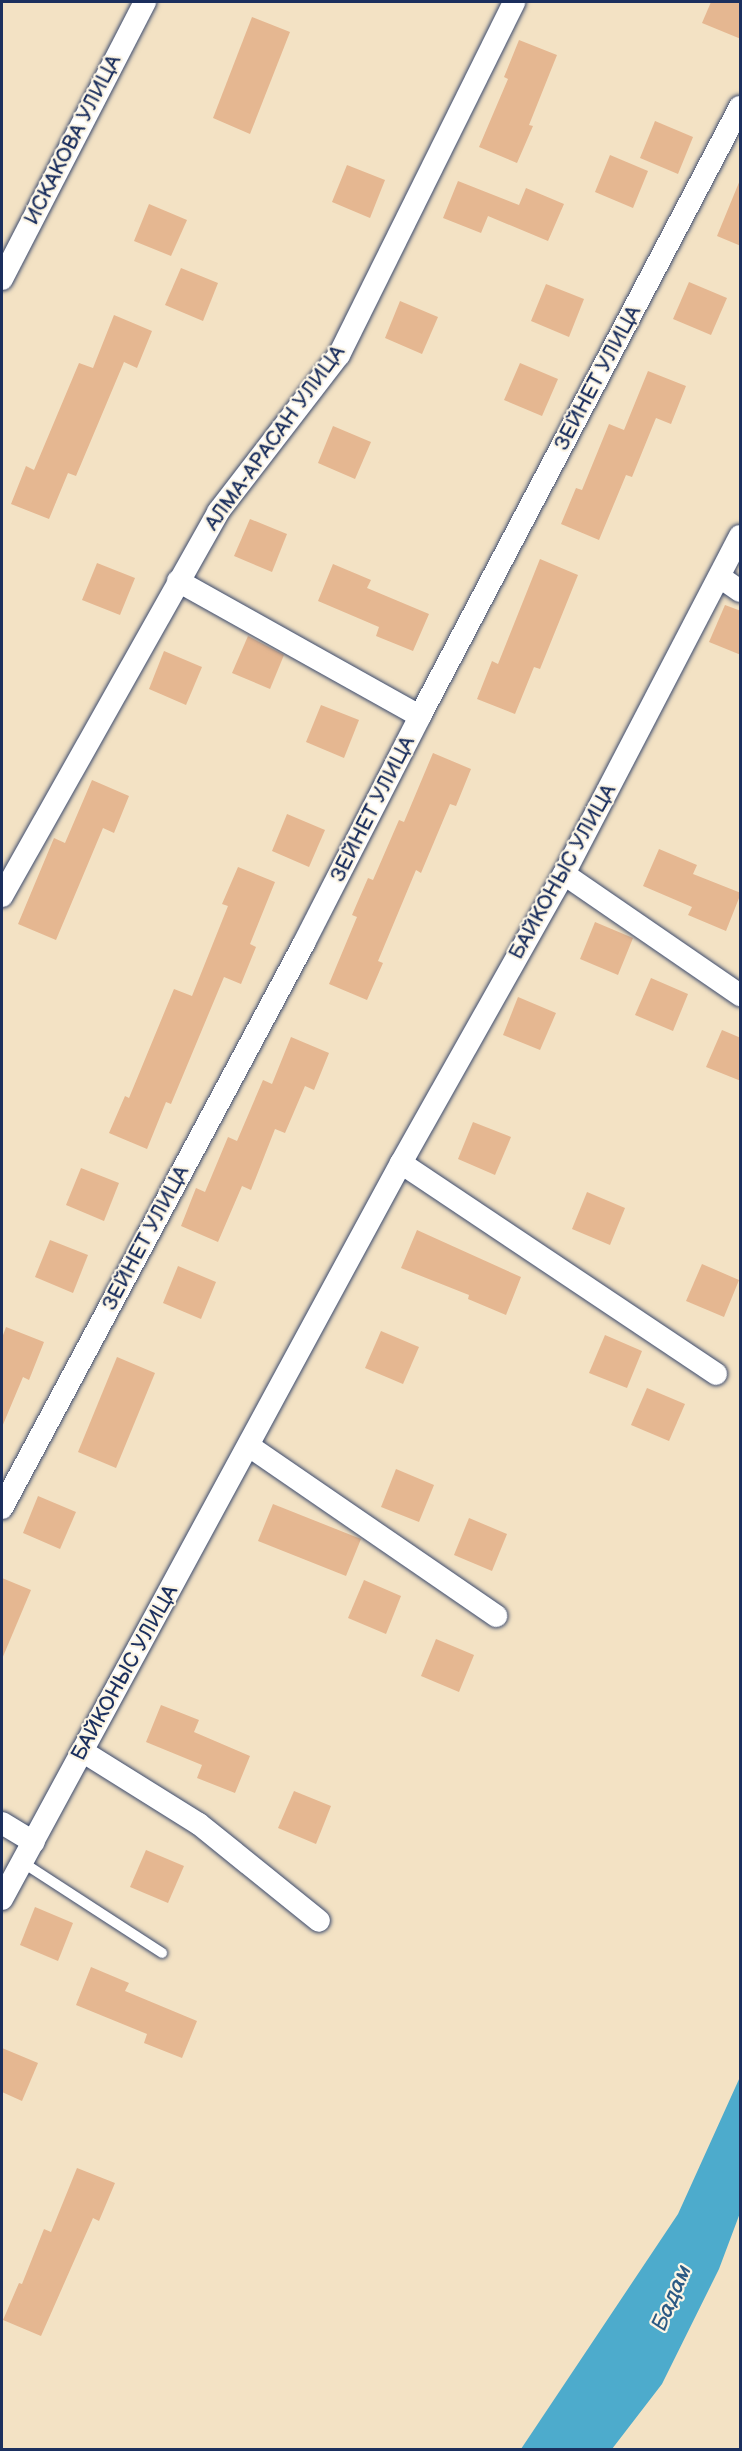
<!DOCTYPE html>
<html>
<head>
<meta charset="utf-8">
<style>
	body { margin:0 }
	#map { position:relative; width:742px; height:2451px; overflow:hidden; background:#f3e2c4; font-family:"Balsamiq Sans",sans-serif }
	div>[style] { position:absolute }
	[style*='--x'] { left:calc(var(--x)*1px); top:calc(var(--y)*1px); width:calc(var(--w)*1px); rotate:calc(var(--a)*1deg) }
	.water>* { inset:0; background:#4dabcc }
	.building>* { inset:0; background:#e5b791 }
	.roads { filter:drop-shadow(0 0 2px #3b4a6d) drop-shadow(0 0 2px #3b4a6d) }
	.service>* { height:10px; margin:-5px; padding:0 5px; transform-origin:5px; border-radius:5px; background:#fff }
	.minor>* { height:22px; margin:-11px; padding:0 11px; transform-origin:11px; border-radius:11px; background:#fff }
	span { translate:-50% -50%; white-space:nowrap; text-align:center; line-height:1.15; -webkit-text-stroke:4.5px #fcf5e5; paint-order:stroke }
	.street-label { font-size:21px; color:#1b2f5e }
	.water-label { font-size:22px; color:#2c5a84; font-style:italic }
	.frame { position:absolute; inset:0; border:3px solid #1b2f5e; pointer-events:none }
</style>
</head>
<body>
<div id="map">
	<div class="water">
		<i style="clip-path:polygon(740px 2077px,740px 2213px,719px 2269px,662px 2384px,612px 2449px,521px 2449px,678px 2214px)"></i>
	</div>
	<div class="building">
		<i style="clip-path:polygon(711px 2px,741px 2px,741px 39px,702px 23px)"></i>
		<i style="clip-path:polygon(252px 17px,290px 32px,250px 134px,213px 118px)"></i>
		<i style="clip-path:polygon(519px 40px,557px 55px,529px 125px,533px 126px,517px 163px,479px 147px,508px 79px,504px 77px)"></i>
		<i style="clip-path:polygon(655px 121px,693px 137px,678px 174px,640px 158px)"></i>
		<i style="clip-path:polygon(610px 155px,648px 171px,633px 208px,595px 192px)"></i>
		<i style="clip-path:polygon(347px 165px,385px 180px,370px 218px,332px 202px)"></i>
		<i style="clip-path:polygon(740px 180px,741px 180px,741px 246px,717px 236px)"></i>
		<i style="clip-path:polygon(458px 181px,519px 205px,526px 188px,564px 204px,548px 241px,488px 216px,481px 233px,443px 218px)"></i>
		<i style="clip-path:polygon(149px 204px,187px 220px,171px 256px,134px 241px)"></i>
		<i style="clip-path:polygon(181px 268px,218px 283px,203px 321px,165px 305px)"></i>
		<i style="clip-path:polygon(689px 282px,727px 298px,711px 335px,673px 319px)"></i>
		<i style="clip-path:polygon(546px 284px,584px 299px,569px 337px,531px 321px)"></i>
		<i style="clip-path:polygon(400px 301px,438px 317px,422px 354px,385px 338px)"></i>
		<i style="clip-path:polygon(114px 315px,152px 331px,137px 368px,124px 362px,76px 476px,68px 473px,49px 519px,11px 504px,26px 466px,34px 470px,79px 363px,93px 368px)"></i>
		<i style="clip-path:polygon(520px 363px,558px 379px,542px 416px,504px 400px)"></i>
		<i style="clip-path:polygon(648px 371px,686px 386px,671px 424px,656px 418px,632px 477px,626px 475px,599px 540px,561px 524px,576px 488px,582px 490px,609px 424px,624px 430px)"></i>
		<i style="clip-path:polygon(333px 426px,371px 442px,355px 479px,318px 463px)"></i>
		<i style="clip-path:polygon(250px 519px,287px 534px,272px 572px,234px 556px)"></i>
		<i style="clip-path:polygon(540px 559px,578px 575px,540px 669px,534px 667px,515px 714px,477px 699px,492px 661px,498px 664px)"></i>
		<i style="clip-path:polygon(97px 563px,135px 578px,120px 615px,82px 600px)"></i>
		<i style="clip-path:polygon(333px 564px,371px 580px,367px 588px,429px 614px,413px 651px,376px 636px,379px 627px,318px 601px)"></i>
		<i style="clip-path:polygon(725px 605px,741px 611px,741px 655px,709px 642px)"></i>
		<i style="clip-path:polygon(248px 636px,284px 655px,270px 689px,232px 673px)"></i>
		<i style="clip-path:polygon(164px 651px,202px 667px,186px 705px,149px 689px)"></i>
		<i style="clip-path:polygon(321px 705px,359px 720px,344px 758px,306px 742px)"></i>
		<i style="clip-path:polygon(433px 753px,471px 769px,456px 806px,450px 804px,421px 873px,416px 870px,378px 961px,383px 963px,367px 1000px,329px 984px,357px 917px,352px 915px,368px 878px,373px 880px,399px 820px,404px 822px)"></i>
		<i style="clip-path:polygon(92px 780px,129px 796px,114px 833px,103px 828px,56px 940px,18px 924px,54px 838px,65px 843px)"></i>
		<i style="clip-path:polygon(287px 814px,325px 830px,309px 867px,272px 851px)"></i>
		<i style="clip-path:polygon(659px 849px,697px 865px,693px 874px,741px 893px,726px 931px,688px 915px,692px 907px,643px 886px)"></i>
		<i style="clip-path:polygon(238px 867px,275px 882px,250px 944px,256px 947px,241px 984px,224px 977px,171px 1104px,166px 1102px,147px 1149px,109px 1133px,125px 1096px,129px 1098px,174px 989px,192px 996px,228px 906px,222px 904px)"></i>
		<i style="clip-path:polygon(595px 922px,633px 938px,618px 975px,580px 959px)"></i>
		<i style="clip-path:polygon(651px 978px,688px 994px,673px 1031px,635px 1015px)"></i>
		<i style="clip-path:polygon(518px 997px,556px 1013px,540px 1050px,503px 1035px)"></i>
		<i style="clip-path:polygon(722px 1030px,741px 1038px,741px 1081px,706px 1067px)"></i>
		<i style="clip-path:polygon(291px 1037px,329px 1053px,314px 1090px,305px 1086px,285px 1133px,275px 1129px,251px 1190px,242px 1186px,218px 1242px,181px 1226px,196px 1188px,205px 1192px,228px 1137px,237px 1141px,263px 1080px,272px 1084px)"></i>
		<i style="clip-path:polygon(473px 1122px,511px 1137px,495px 1175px,458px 1159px)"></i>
		<i style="clip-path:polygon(81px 1168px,119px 1183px,104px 1221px,66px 1205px)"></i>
		<i style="clip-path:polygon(587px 1192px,625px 1208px,610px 1245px,572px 1229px)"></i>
		<i style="clip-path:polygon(417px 1230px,521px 1277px,506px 1315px,468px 1299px,469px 1295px,401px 1268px)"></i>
		<i style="clip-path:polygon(50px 1240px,88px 1255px,73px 1293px,35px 1277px)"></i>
		<i style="clip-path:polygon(702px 1264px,739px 1280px,724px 1317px,686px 1301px)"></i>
		<i style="clip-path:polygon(178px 1266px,216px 1282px,201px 1319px,163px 1303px)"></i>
		<i style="clip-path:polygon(6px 1327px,44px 1342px,29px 1380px,23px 1377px,2px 1427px,2px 1338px)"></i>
		<i style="clip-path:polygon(381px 1331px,419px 1347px,403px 1384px,365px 1368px)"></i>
		<i style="clip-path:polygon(605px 1335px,642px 1351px,627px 1388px,589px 1373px)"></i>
		<i style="clip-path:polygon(117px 1357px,155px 1373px,116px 1468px,78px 1452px)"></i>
		<i style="clip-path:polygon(647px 1388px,685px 1404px,669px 1441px,631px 1425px)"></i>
		<i style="clip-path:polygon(396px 1469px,434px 1485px,419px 1522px,381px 1507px)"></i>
		<i style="clip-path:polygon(38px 1496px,76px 1512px,60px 1549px,23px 1533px)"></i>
		<i style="clip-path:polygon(273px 1504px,361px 1539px,346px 1576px,258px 1541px)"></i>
		<i style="clip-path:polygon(469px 1518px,507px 1534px,492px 1571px,454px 1555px)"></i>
		<i style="clip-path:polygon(2px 1578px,31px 1590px,2px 1659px)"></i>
		<i style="clip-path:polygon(364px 1580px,401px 1596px,386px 1634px,348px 1618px)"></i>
		<i style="clip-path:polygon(436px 1639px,474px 1655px,459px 1692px,421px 1676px)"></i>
		<i style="clip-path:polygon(161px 1705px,199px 1720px,194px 1732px,250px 1756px,235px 1793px,197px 1778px,202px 1765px,146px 1742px)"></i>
		<i style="clip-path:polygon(294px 1791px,331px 1806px,316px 1844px,278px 1828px)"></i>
		<i style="clip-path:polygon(146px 1850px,184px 1866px,168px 1903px,130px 1887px)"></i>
		<i style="clip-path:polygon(35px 1907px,73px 1923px,58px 1961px,20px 1945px)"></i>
		<i style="clip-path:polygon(91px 1967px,129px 1983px,125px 1991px,197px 2021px,182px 2058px,144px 2043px,147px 2034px,76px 2005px)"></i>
		<i style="clip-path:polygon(2px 2048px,38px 2063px,22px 2101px,2px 2092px)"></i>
		<i style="clip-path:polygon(77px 2168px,115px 2183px,99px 2221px,93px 2218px,41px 2336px,3px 2320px,19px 2283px,22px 2284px,44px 2229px,51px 2232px)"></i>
	</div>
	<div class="roads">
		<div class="service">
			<i style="--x:22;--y:1862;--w:167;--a:33"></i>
		</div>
		<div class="minor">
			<i style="--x:2;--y:279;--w:312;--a:-62.7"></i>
			<i style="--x:720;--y:577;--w:24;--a:35"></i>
			<i style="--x:178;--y:581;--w:277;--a:29.2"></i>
			<i style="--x:564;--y:874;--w:214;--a:34.5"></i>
			<i style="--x:2;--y:896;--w:441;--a:-60.6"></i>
			<i style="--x:218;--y:512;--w:198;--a:-52.4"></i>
			<i style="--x:339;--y:355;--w:394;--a:-63.6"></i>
			<i style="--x:401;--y:1163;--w:379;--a:33.8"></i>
			<i style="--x:249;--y:1446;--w:300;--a:34.5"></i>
			<i style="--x:2;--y:1508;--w:641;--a:-61.87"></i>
			<i style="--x:304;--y:943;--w:255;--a:-62.9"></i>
			<i style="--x:420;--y:716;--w:688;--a:-62.28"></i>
			<i style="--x:82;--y:1751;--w:138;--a:32"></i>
			<i style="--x:199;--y:1824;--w:154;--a:38.9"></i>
			<i style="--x:2;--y:1823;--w:37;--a:31"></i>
			<i style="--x:2;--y:1899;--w:837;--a:-61.54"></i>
			<i style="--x:401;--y:1163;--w:332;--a:-60.6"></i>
			<i style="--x:564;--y:874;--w:381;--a:-62.5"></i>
		</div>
	</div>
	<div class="street-label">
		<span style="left:73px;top:140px;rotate:-63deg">ИСКАКОВА УЛИЦА</span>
		<span style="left:598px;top:378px;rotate:-62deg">ЗЕЙНЕТ УЛИЦА</span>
		<span style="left:275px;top:438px;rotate:-54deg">АЛМА-АРАСАН УЛИЦА</span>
		<span style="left:373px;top:809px;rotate:-63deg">ЗЕЙНЕТ УЛИЦА</span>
		<span style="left:563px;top:872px;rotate:-61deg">БАЙКОНЫС УЛИЦА</span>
		<span style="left:146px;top:1238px;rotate:-62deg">ЗЕЙНЕТ УЛИЦА</span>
		<span style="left:125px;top:1673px;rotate:-61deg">БАЙКОНЫС УЛИЦА</span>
	</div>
	<div class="water-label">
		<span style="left:672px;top:2298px;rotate:-67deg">Бадам</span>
	</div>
	<div class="frame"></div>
</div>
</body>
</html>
